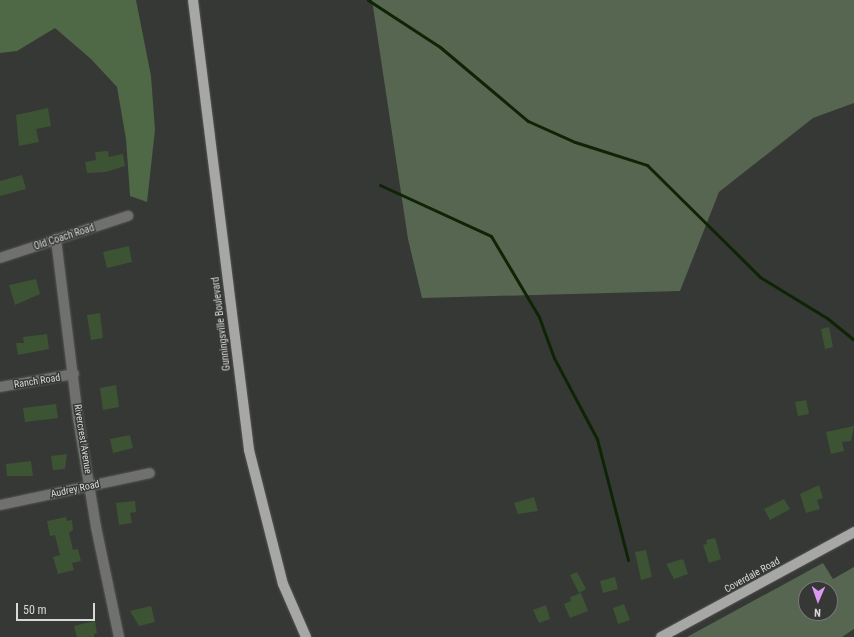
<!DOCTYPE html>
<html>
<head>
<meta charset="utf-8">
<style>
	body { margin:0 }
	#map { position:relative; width:854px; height:637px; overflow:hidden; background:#363835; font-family:"Roboto Condensed",sans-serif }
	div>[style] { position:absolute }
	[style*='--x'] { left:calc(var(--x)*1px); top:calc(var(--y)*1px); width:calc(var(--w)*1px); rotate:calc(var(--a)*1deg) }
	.green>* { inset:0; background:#576651 }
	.forest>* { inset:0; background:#4f6845 }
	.stream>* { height:3px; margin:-1.5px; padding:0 1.5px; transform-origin:1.5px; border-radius:1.5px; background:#0e2405 }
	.building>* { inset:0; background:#3c5433 }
	.roads { filter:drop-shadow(0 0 1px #535552) drop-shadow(0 0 1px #535552) }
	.minor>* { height:10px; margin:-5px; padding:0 5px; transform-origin:5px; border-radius:5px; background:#70706f }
	.major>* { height:10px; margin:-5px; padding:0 5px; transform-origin:5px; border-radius:5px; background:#a7a8a6 }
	span { translate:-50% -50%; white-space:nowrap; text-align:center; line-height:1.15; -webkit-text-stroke:3px #363835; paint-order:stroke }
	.street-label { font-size:10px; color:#d8d9d7 }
	.north { position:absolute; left:798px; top:581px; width:40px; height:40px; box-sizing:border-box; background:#363835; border:1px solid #777876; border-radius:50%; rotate:182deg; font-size:11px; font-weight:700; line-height:16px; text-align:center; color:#d8d9d7 }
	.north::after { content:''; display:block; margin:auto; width:14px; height:18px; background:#dc99f4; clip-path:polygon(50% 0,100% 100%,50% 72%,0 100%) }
	.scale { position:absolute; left:16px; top:603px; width:79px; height:18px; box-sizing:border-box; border:2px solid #d8d9d7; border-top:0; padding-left:5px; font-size:12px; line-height:14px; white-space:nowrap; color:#d8d9d7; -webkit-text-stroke:3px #363835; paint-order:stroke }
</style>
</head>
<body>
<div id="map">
	<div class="green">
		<i style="clip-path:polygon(372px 0,854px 0,854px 103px,813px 118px,719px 192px,680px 291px,422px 298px,408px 239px)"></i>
		<i style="clip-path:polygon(evenodd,823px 563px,833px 579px,854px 567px,854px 629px,842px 637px,687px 637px,823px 563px,806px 589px,830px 589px,830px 613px,806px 613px,806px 589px)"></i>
	</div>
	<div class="forest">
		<i style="clip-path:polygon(0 0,136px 0,151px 76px,155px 130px,147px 202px,130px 196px,126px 139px,117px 87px,91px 59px,55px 28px,17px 51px,0 53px)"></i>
	</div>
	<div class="stream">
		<i style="--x:368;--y:0;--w:86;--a:33.1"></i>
		<i style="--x:440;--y:47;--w:115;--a:40.1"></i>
		<i style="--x:528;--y:121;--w:51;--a:24.1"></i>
		<i style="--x:575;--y:142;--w:76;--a:17.7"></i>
		<i style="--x:647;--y:165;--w:159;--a:44.7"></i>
		<i style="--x:760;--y:277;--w:79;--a:31.5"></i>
		<i style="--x:827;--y:318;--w:35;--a:39"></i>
		<i style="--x:380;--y:185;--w:122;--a:24.7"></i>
		<i style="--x:491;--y:236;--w:94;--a:59.3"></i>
		<i style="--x:539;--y:317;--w:44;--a:69.9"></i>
		<i style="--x:554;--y:358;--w:92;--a:62"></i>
		<i style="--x:597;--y:439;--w:125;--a:75.6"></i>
	</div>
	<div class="building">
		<i style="clip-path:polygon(48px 108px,51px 126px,36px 129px,39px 142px,19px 146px,16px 115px)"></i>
		<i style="clip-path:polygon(108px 151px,109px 157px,123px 154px,125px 166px,106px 172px,87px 173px,85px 162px,96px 160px,95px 152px)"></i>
		<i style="clip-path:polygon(22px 175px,26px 189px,0 196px,0 181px)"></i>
		<i style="clip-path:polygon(129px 246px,132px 262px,107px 268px,103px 252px)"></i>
		<i style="clip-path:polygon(36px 279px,40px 294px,15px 305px,9px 285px)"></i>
		<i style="clip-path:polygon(100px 313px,103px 338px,91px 340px,87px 315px)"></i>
		<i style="clip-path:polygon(829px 327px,833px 347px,825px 349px,821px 329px)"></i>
		<i style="clip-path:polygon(47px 334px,49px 349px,18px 355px,16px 343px,24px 343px,23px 337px)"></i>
		<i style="clip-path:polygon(116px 385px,119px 407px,103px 410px,100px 388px)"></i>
		<i style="clip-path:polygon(806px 400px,809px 414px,798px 416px,795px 402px)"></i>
		<i style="clip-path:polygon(56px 404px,58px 418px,25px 422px,23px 408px)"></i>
		<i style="clip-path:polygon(854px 426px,851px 441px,842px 442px,844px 451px,831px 454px,826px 432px)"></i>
		<i style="clip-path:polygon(130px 435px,133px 448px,113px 453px,110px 439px)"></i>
		<i style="clip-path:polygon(67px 454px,65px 469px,53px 470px,51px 456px)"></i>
		<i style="clip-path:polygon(31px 461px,33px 476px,7px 476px,6px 464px)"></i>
		<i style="clip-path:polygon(819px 485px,823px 498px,817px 500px,820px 509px,806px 513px,800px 494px)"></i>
		<i style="clip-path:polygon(534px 497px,538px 511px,518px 514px,514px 503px)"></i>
		<i style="clip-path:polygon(784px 499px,790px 509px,770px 520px,764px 509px)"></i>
		<i style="clip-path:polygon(135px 501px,136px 512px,130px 513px,132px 523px,119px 525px,116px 503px)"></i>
		<i style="clip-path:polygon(66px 517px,67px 521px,72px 520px,73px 530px,69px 533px,73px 550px,78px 549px,81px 561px,72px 563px,74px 570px,58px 574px,53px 557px,60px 555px,55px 535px,50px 536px,47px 521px)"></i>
		<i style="clip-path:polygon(715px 538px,721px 559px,709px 563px,703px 545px,707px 544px,706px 540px)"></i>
		<i style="clip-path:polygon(646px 550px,652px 577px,641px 580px,635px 552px)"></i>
		<i style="clip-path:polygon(683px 559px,688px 574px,674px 579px,666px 564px)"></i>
		<i style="clip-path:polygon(577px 572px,586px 589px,579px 593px,570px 575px)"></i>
		<i style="clip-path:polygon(615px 577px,618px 589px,603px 593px,600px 581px)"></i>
		<i style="clip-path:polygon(581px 593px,588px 611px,570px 618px,564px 604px,571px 601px,570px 597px)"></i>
		<i style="clip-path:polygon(624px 604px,630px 620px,618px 624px,613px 608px)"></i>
		<i style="clip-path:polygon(546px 605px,550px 619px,539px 623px,533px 610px)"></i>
		<i style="clip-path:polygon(151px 606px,155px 622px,139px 626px,130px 611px)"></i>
		<i style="clip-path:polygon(95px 621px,97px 633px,94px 634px,94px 637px,77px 637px,74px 626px)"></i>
	</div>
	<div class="roads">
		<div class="minor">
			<i style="--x:56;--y:239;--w:180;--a:83"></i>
			<i style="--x:78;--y:418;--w:110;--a:80.6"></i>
			<i style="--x:96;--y:527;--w:112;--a:78.2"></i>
			<i style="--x:0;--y:258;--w:135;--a:-18.2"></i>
			<i style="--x:0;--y:387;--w:75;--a:-10"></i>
			<i style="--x:0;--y:505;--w:153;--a:-12"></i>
		</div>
		<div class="major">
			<i style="--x:193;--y:0;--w:453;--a:82.9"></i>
			<i style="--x:249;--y:450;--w:138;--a:75.8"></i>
			<i style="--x:283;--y:584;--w:58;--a:66.5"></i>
			<i style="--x:661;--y:637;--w:220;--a:-28.5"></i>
		</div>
	</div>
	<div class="street-label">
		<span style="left:64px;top:237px;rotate:-18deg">Old Coach Road</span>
		<span style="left:221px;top:324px;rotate:-97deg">Gunningsville Boulevard</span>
		<span style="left:37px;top:381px;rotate:-9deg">Ranch Road</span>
		<span style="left:83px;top:439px;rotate:81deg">Rivercrest Avenue</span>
		<span style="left:75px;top:489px;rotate:-12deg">Audrey Road</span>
		<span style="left:752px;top:575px;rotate:-29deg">Coverdale Road</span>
	</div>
	<div class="north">N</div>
	<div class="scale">50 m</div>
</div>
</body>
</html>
